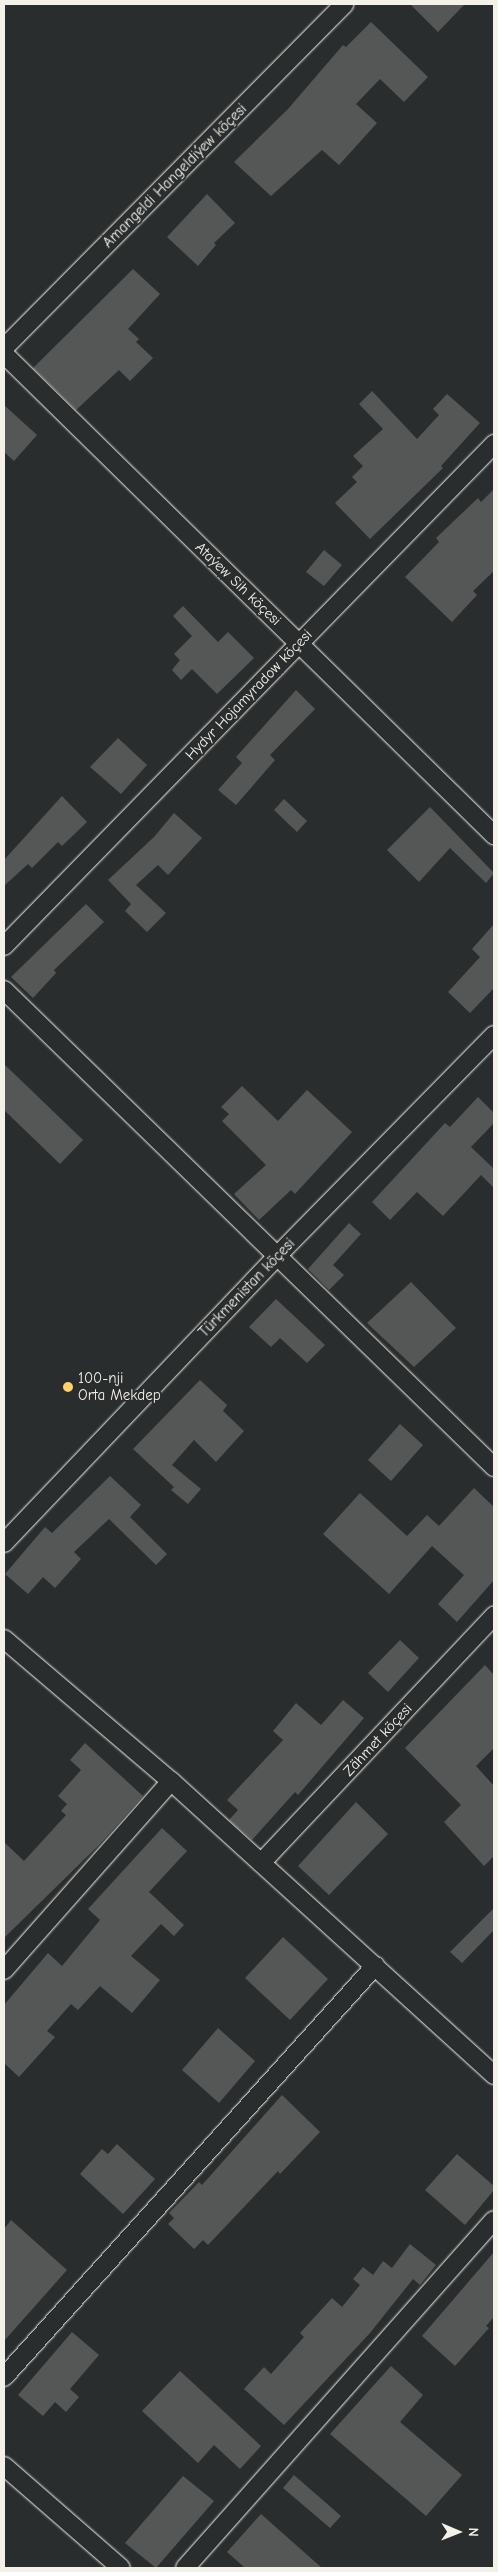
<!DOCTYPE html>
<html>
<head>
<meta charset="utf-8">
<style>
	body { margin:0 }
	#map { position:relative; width:498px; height:2572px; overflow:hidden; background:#2a2d2e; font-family:"Comic Neue",sans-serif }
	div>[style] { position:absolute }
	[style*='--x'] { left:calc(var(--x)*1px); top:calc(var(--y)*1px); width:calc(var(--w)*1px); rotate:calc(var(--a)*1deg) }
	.building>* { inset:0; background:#555756 }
	.roads { filter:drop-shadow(0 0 1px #f4f1e8) drop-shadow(0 0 1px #f4f1e8) }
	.minor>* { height:18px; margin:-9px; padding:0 9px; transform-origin:9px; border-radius:9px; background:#2a2d2e }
	.dots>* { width:14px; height:14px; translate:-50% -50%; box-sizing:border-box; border:2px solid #2a2d2e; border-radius:50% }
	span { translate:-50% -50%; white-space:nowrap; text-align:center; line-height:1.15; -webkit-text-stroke:4px #2a2d2e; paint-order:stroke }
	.street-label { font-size:15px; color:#f4f1e8 }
	.poi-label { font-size:15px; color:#f4f1e8 }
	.left { translate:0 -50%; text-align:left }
	.frame { position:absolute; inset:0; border:5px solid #f4f1e8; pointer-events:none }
	.north { position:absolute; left:433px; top:2507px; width:50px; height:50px; -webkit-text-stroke:4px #2a2d2e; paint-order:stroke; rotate:91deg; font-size:14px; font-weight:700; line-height:20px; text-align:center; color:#f4f1e8 }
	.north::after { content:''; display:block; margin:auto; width:18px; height:22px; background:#f4f1e8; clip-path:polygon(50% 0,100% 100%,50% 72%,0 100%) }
</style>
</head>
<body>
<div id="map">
	<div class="building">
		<i style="clip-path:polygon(410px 4px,465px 4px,438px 32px)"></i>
		<i style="clip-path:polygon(371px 22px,428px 77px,404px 102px,380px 79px,356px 104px,377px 123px,339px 165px,322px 150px,271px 196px,234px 162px,288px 109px,343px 45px,346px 47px)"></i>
		<i style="clip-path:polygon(207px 194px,235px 223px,214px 243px,216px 245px,198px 266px,167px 237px)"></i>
		<i style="clip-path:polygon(133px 269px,160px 294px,128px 329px,139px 339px,136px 342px,153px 358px,130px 381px,119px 370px,76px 410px,33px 368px)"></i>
		<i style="clip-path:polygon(372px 391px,417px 439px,439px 415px,433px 409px,447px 394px,480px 423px,441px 466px,443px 468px,370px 539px,335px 503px,357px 482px,352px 477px,363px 466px,353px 456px,383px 429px,359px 404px)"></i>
		<i style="clip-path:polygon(4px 405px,37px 435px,14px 461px,4px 452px)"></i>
		<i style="clip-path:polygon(494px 489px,494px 571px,473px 591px,477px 595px,452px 622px,405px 577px,439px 542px,436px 538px,478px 498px,481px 502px)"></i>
		<i style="clip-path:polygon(324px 550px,342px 565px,324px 586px,306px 572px)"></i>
		<i style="clip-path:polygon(183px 606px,218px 642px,228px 632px,254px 658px,217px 694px,192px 669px,181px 680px,172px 670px,180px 660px,174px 654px,192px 636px,173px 616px)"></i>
		<i style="clip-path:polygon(296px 690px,315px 709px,270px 755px,275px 760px,236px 805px,218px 790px,242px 763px,236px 757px)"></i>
		<i style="clip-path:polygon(118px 738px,147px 765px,121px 794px,90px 767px)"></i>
		<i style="clip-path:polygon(62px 796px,87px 822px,62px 846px,58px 842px,32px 868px,28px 864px,4px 886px,4px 860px)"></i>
		<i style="clip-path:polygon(284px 799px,307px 821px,297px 832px,274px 810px)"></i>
		<i style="clip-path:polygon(430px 807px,494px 873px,486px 883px,450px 848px,419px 882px,387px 850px)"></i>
		<i style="clip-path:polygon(174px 813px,202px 838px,168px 875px,158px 865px,136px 885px,166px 913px,147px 932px,125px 911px,131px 904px,108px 880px,154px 837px)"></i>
		<i style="clip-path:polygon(86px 904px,104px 922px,54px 970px,56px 973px,33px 998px,11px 977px)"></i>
		<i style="clip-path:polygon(494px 924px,494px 988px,470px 1013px,448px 992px,480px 957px,472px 949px)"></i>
		<i style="clip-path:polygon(4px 1064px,83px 1140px,60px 1164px,4px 1110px)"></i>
		<i style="clip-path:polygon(242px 1086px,278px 1121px,307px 1090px,352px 1132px,295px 1194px,291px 1190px,259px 1220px,234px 1194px,266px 1165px,222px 1121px,229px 1114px,221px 1107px)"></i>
		<i style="clip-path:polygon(478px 1097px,494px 1113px,494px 1123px,471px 1147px,494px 1169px,494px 1188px,481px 1175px,443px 1216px,417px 1192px,390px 1220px,372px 1202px,445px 1123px,450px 1127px)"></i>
		<i style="clip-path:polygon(349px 1223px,361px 1234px,333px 1265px,344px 1275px,329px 1290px,308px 1269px)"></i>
		<i style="clip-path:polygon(411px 1282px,456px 1328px,414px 1367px,367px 1323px)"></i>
		<i style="clip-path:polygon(276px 1299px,325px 1345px,307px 1363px,280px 1338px,271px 1347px,249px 1327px)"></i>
		<i style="clip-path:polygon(200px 1380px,227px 1405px,223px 1411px,244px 1431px,216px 1462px,194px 1440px,172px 1465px,201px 1489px,188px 1504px,171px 1490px,174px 1487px,133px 1449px)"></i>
		<i style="clip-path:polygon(400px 1424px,423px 1445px,391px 1481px,368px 1460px)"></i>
		<i style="clip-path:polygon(110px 1476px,141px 1505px,130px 1517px,167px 1554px,156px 1565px,109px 1519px,74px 1552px,81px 1559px,55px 1588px,43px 1577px,28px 1594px,5px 1574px,45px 1527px,52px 1533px)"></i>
		<i style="clip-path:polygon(474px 1488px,494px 1507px,494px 1580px,457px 1622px,438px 1604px,464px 1575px,432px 1546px,389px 1594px,323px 1534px,360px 1493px,407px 1536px,427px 1515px,439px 1526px)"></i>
		<i style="clip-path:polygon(400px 1640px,419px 1658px,388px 1692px,368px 1673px)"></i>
		<i style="clip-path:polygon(485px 1665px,494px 1675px,494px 1748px,476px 1766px,494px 1786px,494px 1856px,484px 1866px,444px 1822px,461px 1805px,405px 1748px)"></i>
		<i style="clip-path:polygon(343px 1700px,364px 1718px,298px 1795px,295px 1792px,252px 1840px,229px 1820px,238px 1810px,227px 1800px,283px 1740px,273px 1731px,296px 1703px,321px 1725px)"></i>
		<i style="clip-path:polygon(85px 1743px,143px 1796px,99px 1845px,4px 1938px,4px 1842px,24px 1861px,66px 1815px,61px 1811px,67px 1804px,58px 1796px,81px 1770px,70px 1760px)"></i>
		<i style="clip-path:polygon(356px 1802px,388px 1834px,329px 1895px,298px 1866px)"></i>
		<i style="clip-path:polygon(162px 1828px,187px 1851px,149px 1892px,184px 1925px,174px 1936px,161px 1924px,131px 1956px,160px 1980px,132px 2013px,100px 1986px,78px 2010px,71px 2004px,47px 2031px,55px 2037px,19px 2077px,4px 2063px,4px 2005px,48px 1953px,62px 1966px,100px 1920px,88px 1909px)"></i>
		<i style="clip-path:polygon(494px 1908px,494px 1930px,462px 1963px,450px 1952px)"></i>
		<i style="clip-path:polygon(283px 1937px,328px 1979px,290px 2020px,245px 1978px)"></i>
		<i style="clip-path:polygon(218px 2028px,255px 2061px,219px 2103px,182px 2070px)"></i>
		<i style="clip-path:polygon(282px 2095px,320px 2132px,280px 2174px,278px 2171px,208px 2245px,203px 2240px,194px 2249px,168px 2224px,174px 2218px,169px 2213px,199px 2182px,202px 2185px)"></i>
		<i style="clip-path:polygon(117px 2144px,155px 2179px,123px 2214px,80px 2174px,102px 2149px,108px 2154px)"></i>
		<i style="clip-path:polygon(457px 2154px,494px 2186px,494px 2190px,465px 2225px,425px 2190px)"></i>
		<i style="clip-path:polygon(11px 2220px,67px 2270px,4px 2341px,4px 2229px)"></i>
		<i style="clip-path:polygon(410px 2244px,436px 2265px,420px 2285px,413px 2279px,370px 2333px,284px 2425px,244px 2389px,264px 2367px,271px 2374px,304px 2337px,300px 2333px,332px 2298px,342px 2307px,360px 2285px,353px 2279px,363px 2267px,373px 2275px,383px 2261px,392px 2268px)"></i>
		<i style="clip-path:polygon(494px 2252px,494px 2317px,486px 2326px,489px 2328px,455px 2366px,422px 2336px)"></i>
		<i style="clip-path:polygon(72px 2332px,99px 2355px,70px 2389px,79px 2397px,66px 2412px,55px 2402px,43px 2416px,18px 2395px)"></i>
		<i style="clip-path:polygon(391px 2366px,423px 2395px,400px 2422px,462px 2475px,426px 2516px,330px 2434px)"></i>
		<i style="clip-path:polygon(180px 2371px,261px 2446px,240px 2469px,214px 2445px,198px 2463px,142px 2411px)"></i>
		<i style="clip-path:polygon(294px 2475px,341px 2516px,330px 2528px,283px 2488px)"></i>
		<i style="clip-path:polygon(183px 2476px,214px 2501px,156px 2568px,125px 2543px)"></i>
		<i style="clip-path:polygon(261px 2514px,322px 2568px,245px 2568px,227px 2552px)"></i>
	</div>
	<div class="roads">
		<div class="minor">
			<i style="--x:4;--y:348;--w:484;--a:-45.3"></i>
			<i style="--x:4;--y:354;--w:687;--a:44.47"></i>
			<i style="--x:4;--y:946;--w:702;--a:-45.69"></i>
			<i style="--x:4;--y:990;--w:684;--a:44.23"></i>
			<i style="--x:4;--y:1543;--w:396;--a:-46.4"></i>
			<i style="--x:277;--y:1256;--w:310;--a:-45.5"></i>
			<i style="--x:4;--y:1639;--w:219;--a:40.4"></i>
			<i style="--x:171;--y:1781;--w:437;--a:42.3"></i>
			<i style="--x:261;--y:1863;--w:340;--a:-46.7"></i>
			<i style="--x:4;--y:1970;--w:252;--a:-48.5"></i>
			<i style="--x:4;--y:2377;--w:554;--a:-47.93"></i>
			<i style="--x:4;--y:2466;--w:155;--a:41.1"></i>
			<i style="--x:185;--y:2568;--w:465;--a:-48.4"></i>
		</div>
	</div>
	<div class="dots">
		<i style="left:68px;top:1387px;background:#ffd166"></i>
	</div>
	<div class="street-label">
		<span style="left:175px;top:176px;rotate:-45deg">Amangeldi Hangeldiýew köçesi</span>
		<span style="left:238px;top:584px;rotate:44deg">Ataýew Sih köçesi</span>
		<span style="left:249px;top:695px;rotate:-46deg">Hydyr Hojamyradow köçesi</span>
		<span style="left:247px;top:1288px;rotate:-46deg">Türkmenistan köçesi</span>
		<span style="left:378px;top:1740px;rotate:-47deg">Zähmet köçesi</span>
	</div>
	<div class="poi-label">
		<span class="left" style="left:78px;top:1387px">100-nji<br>Orta Mekdep</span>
	</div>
	<div class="frame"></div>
	<div class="north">N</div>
</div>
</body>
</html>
